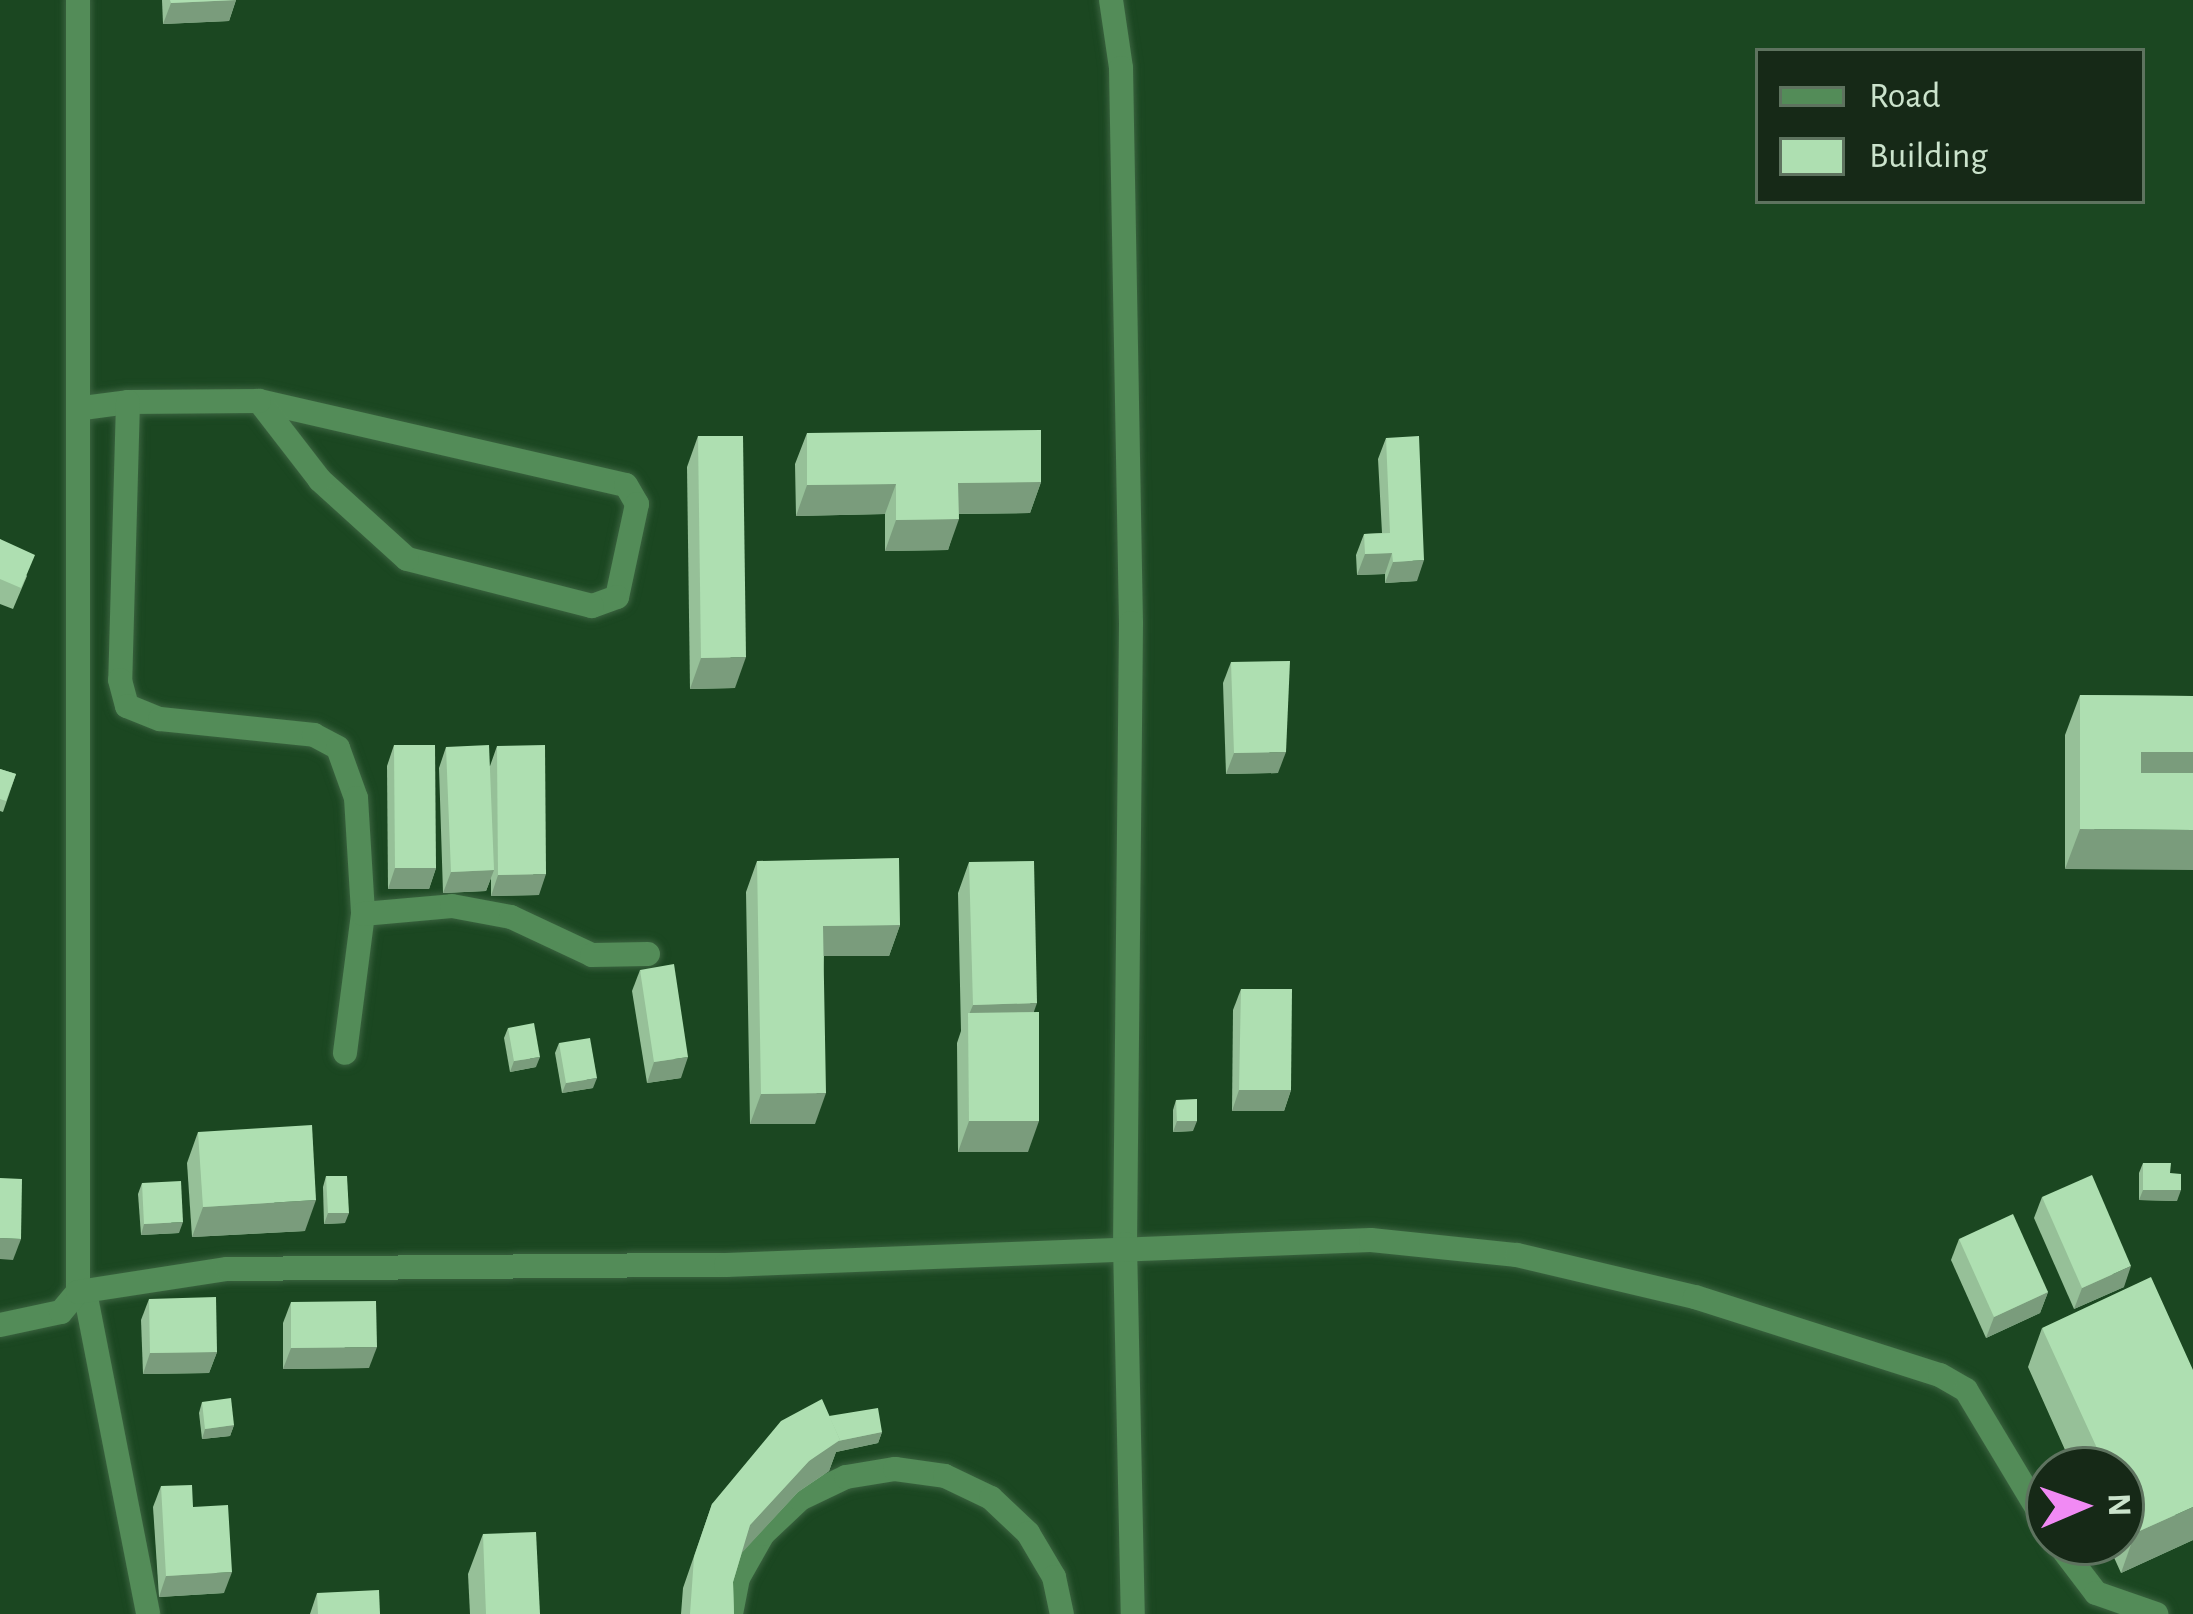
<!DOCTYPE html>
<html>
<head>
<meta charset="utf-8">
<style>
	body { margin:0 }
	#map { position:relative; width:2193px; height:1614px; overflow:hidden; background:#1b4721; font-family:"Alegreya Sans",sans-serif }
	div>[style] { position:absolute }
	[style*='--x'] { left:calc(var(--x)*1px); top:calc(var(--y)*1px); width:calc(var(--w)*1px); rotate:calc(var(--a)*1deg) }
	.roads { filter:drop-shadow(0 0 3px #3b6340) drop-shadow(0 0 3px #3b6340) }
	.lane>* { height:24px; margin:-12px; padding:0 12px; transform-origin:12px; border-radius:12px; background:#538c58 }
	.street>* { height:24px; margin:-12px; padding:0 12px; transform-origin:12px; border-radius:12px; background:#538c58 }
	.wall>* { inset:0; background:#96c098 }
	.shaded-wall>* { inset:0; background:#7a9c7c }
	.building>* { inset:0; background:#aedfb1 }
	span { translate:-50% -50%; white-space:nowrap; text-align:center; line-height:1.15; -webkit-text-stroke:12px #162917; paint-order:stroke }
	.legend { position:absolute; left:1755px; top:48px; width:390px; height:156px; box-sizing:border-box; background:#162917; border:3px solid #5e735f; margin:0; padding:15px 21px; list-style:none; font-size:36px; color:#cbe3cc }
	.legend li { display:flex; align-items:center; gap:24px; height:60px }
	.legend b { width:60px; border:3px solid #5e735f }
	.north { position:absolute; left:2025px; top:1446px; width:120px; height:120px; box-sizing:border-box; background:#162917; border:3px solid #5e735f; border-radius:50%; rotate:88deg; font-size:33px; font-weight:700; line-height:48px; text-align:center; color:#cbe3cc }
	.north::after { content:''; display:block; margin:auto; width:42px; height:54px; background:#f18af4; clip-path:polygon(50% 0,100% 100%,50% 72%,0 100%) }
</style>
</head>
<body>
<div id="map">
	<div class="roads">
		<div class="lane">
			<i style="--x:259;--y:401;--w:376;--a:12.9"></i>
			<i style="--x:626;--y:485;--w:22;--a:60"></i>
			<i style="--x:637;--y:504;--w:95;--a:102.1"></i>
			<i style="--x:617;--y:597;--w:27;--a:160"></i>
			<i style="--x:592;--y:606;--w:191;--a:-165.7"></i>
			<i style="--x:407;--y:559;--w:118;--a:-137.8"></i>
			<i style="--x:320;--y:480;--w:100;--a:-127.7"></i>
			<i style="--x:128;--y:402;--w:131;--a:-0.4"></i>
			<i style="--x:85;--y:1292;--w:328;--a:78.9"></i>
			<i style="--x:731;--y:1614;--w:37;--a:-79"></i>
			<i style="--x:738;--y:1578;--w:51;--a:-60.4"></i>
			<i style="--x:763;--y:1534;--w:51;--a:-43.4"></i>
			<i style="--x:800;--y:1499;--w:51;--a:-25.6"></i>
			<i style="--x:846;--y:1477;--w:50;--a:-9.3"></i>
			<i style="--x:895;--y:1469;--w:50;--a:8"></i>
			<i style="--x:945;--y:1476;--w:51;--a:25.6"></i>
			<i style="--x:991;--y:1498;--w:51;--a:43.4"></i>
			<i style="--x:1028;--y:1533;--w:51;--a:59.4"></i>
			<i style="--x:1054;--y:1577;--w:38;--a:78"></i>
		</div>
		<div class="street">
			<i style="--x:1111;--y:0;--w:69;--a:81.6"></i>
			<i style="--x:1121;--y:68;--w:555;--a:88.97"></i>
			<i style="--x:1131;--y:623;--w:621;--a:90.55"></i>
			<i style="--x:1125;--y:1244;--w:370;--a:88.8"></i>
			<i style="--x:83;--y:408;--w:45;--a:-7.6"></i>
			<i style="--x:128;--y:402;--w:278;--a:91.6"></i>
			<i style="--x:120;--y:680;--w:27;--a:75"></i>
			<i style="--x:127;--y:706;--w:35;--a:22"></i>
			<i style="--x:160;--y:719;--w:155;--a:5.9"></i>
			<i style="--x:314;--y:735;--w:27;--a:28"></i>
			<i style="--x:338;--y:748;--w:53;--a:70.2"></i>
			<i style="--x:356;--y:798;--w:116;--a:86.5"></i>
			<i style="--x:363;--y:914;--w:140;--a:97.4"></i>
			<i style="--x:363;--y:914;--w:89;--a:-5.1"></i>
			<i style="--x:452;--y:906;--w:60;--a:10.6"></i>
			<i style="--x:511;--y:917;--w:89;--a:25.1"></i>
			<i style="--x:592;--y:955;--w:56;--a:-1"></i>
			<i style="--x:78;--y:1292;--w:1292;--a:-90"></i>
			<i style="--x:0;--y:1325;--w:62;--a:-12"></i>
			<i style="--x:61;--y:1312;--w:26;--a:-50"></i>
			<i style="--x:78;--y:1292;--w:151;--a:-8.8"></i>
			<i style="--x:227;--y:1269;--w:499;--a:-0.5"></i>
			<i style="--x:726;--y:1265;--w:645;--a:-2.22"></i>
			<i style="--x:1371;--y:1240;--w:147;--a:5.9"></i>
			<i style="--x:1517;--y:1255;--w:183;--a:13.3"></i>
			<i style="--x:1695;--y:1297;--w:257;--a:17.7"></i>
			<i style="--x:1940;--y:1375;--w:30;--a:30"></i>
			<i style="--x:1966;--y:1390;--w:161;--a:59"></i>
			<i style="--x:2057;--y:1542;--w:64;--a:52.6"></i>
			<i style="--x:2096;--y:1593;--w:64;--a:19.3"></i>
		</div>
	</div>
	<div class="wall">
		<i style="clip-path:polygon(162px 0,236px 0,229px 21px,163px 24px)"></i>
		<i style="clip-path:polygon(807px 433px,1041px 482px,1030px 513px,959px 514px,948px 550px,885px 551px,885px 514px,796px 516px,795px 464px)"></i>
		<i style="clip-path:polygon(698px 436px,735px 688px,690px 689px,687px 467px)"></i>
		<i style="clip-path:polygon(1386px 438px,1417px 581px,1385px 583px,1385px 574px,1357px 575px,1356px 555px,1364px 534px,1382px 533px,1378px 459px)"></i>
		<i style="clip-path:polygon(0 539px,27px 576px,13px 609px,0 604px)"></i>
		<i style="clip-path:polygon(1231px 662px,1278px 773px,1226px 774px,1223px 683px)"></i>
		<i style="clip-path:polygon(2080px 695px,2193px 696px,2065px 869px,2065px 735px)"></i>
		<i style="clip-path:polygon(394px 745px,436px 868px,429px 889px,388px 889px,387px 766px)"></i>
		<i style="clip-path:polygon(497px 746px,539px 895px,491px 896px,491px 878px,486px 891px,443px 893px,439px 768px,446px 747px,490px 766px)"></i>
		<i style="clip-path:polygon(0 769px,16px 774px,3px 812px,0 811px)"></i>
		<i style="clip-path:polygon(757px 861px,900px 925px,889px 956px,824px 956px,815px 1124px,750px 1124px,746px 892px)"></i>
		<i style="clip-path:polygon(969px 862px,1034px 1012px,1028px 1152px,958px 1152px,957px 1043px,961px 1031px,958px 893px)"></i>
		<i style="clip-path:polygon(640px 970px,681px 1078px,647px 1083px,632px 991px)"></i>
		<i style="clip-path:polygon(1241px 989px,1291px 1090px,1284px 1111px,1232px 1111px,1233px 1010px)"></i>
		<i style="clip-path:polygon(508px 1028px,536px 1067px,510px 1072px,504px 1038px)"></i>
		<i style="clip-path:polygon(559px 1043px,593px 1088px,562px 1093px,555px 1053px)"></i>
		<i style="clip-path:polygon(1176px 1100px,1193px 1131px,1173px 1132px,1173px 1110px)"></i>
		<i style="clip-path:polygon(198px 1132px,305px 1231px,192px 1237px,187px 1163px)"></i>
		<i style="clip-path:polygon(2143px 1163px,2177px 1201px,2139px 1200px,2139px 1173px)"></i>
		<i style="clip-path:polygon(326px 1176px,345px 1223px,324px 1224px,323px 1187px)"></i>
		<i style="clip-path:polygon(142px 1183px,179px 1233px,141px 1235px,138px 1194px)"></i>
		<i style="clip-path:polygon(2042px 1197px,2124px 1287px,2074px 1309px,2034px 1218px)"></i>
		<i style="clip-path:polygon(1959px 1239px,2048px 1292px,2040px 1313px,1986px 1338px,1951px 1260px)"></i>
		<i style="clip-path:polygon(149px 1299px,217px 1352px,209px 1373px,143px 1374px,141px 1320px)"></i>
		<i style="clip-path:polygon(291px 1302px,369px 1368px,283px 1369px,283px 1323px)"></i>
		<i style="clip-path:polygon(2042px 1328px,2193px 1540px,2121px 1573px,2107px 1542px,2121px 1542px,2121px 1470px,2074px 1470px,2028px 1367px)"></i>
		<i style="clip-path:polygon(202px 1402px,234px 1425px,230px 1436px,202px 1439px,199px 1413px)"></i>
		<i style="clip-path:polygon(829px 1416px,882px 1432px,878px 1443px,836px 1452px,829px 1471px,798px 1492px,742px 1552px,733px 1582px,734px 1614px,681px 1614px,683px 1588px,712px 1504px)"></i>
		<i style="clip-path:polygon(161px 1486px,193px 1507px,224px 1593px,159px 1597px,153px 1507px)"></i>
		<i style="clip-path:polygon(483px 1534px,540px 1614px,470px 1614px,468px 1574px)"></i>
		<i style="clip-path:polygon(317px 1593px,380px 1614px,310px 1614px)"></i>
	</div>
	<div class="shaded-wall">
		<i style="clip-path:polygon(236px 0,229px 21px,163px 24px,171px 3px)"></i>
		<i style="clip-path:polygon(1041px 482px,1030px 513px,947px 514px,958px 483px)"></i>
		<i style="clip-path:polygon(896px 484px,885px 514px,796px 516px,807px 485px)"></i>
		<i style="clip-path:polygon(959px 519px,948px 550px,885px 551px,896px 520px)"></i>
		<i style="clip-path:polygon(1392px 553px,1385px 574px,1357px 575px,1365px 554px)"></i>
		<i style="clip-path:polygon(1424px 560px,1417px 581px,1385px 583px,1393px 562px)"></i>
		<i style="clip-path:polygon(746px 657px,735px 688px,690px 689px,701px 658px)"></i>
		<i style="clip-path:polygon(1286px 752px,1278px 773px,1226px 774px,1234px 753px)"></i>
		<i style="clip-path:polygon(2141px 752px,2193px 752px,2193px 792px,2127px 792px)"></i>
		<i style="clip-path:polygon(2080px 829px,2193px 830px,2193px 870px,2065px 869px)"></i>
		<i style="clip-path:polygon(395px 868px,436px 868px,429px 889px,388px 889px)"></i>
		<i style="clip-path:polygon(494px 870px,486px 891px,443px 893px,451px 872px)"></i>
		<i style="clip-path:polygon(546px 874px,539px 895px,491px 896px,498px 875px)"></i>
		<i style="clip-path:polygon(900px 925px,889px 956px,812px 956px,823px 926px)"></i>
		<i style="clip-path:polygon(1037px 1003px,1026px 1034px,968px 1017px,973px 1005px)"></i>
		<i style="clip-path:polygon(540px 1057px,536px 1067px,510px 1072px,514px 1061px)"></i>
		<i style="clip-path:polygon(688px 1057px,681px 1078px,647px 1083px,654px 1062px)"></i>
		<i style="clip-path:polygon(597px 1078px,593px 1088px,562px 1093px,566px 1083px)"></i>
		<i style="clip-path:polygon(1239px 1090px,1291px 1090px,1284px 1111px,1232px 1111px)"></i>
		<i style="clip-path:polygon(826px 1093px,815px 1124px,750px 1124px,761px 1094px)"></i>
		<i style="clip-path:polygon(969px 1121px,1039px 1121px,1028px 1152px,958px 1152px)"></i>
		<i style="clip-path:polygon(1177px 1121px,1197px 1121px,1193px 1131px,1173px 1132px)"></i>
		<i style="clip-path:polygon(2143px 1190px,2181px 1190px,2177px 1201px,2139px 1200px)"></i>
		<i style="clip-path:polygon(316px 1200px,305px 1231px,192px 1237px,203px 1207px)"></i>
		<i style="clip-path:polygon(328px 1213px,349px 1213px,345px 1223px,324px 1224px)"></i>
		<i style="clip-path:polygon(183px 1222px,179px 1233px,141px 1235px,144px 1224px)"></i>
		<i style="clip-path:polygon(0 1238px,21px 1239px,13px 1260px,0 1259px)"></i>
		<i style="clip-path:polygon(2131px 1266px,2124px 1287px,2074px 1309px,2082px 1288px)"></i>
		<i style="clip-path:polygon(2048px 1292px,2040px 1313px,1986px 1338px,1994px 1317px)"></i>
		<i style="clip-path:polygon(377px 1347px,369px 1368px,283px 1369px,291px 1348px)"></i>
		<i style="clip-path:polygon(217px 1352px,209px 1373px,143px 1374px,150px 1353px)"></i>
		<i style="clip-path:polygon(234px 1425px,230px 1436px,202px 1439px,205px 1429px)"></i>
		<i style="clip-path:polygon(882px 1432px,878px 1443px,836px 1452px,829px 1471px,798px 1492px,739px 1556px,750px 1525px,809px 1461px,833px 1442px)"></i>
		<i style="clip-path:polygon(2193px 1507px,2193px 1540px,2121px 1573px,2135px 1533px)"></i>
		<i style="clip-path:polygon(232px 1572px,224px 1593px,159px 1597px,166px 1576px)"></i>
	</div>
	<div class="building">
		<i style="clip-path:polygon(170px 0,236px 0,171px 3px)"></i>
		<i style="clip-path:polygon(1041px 430px,1041px 482px,958px 483px,959px 519px,896px 520px,896px 484px,807px 485px,807px 433px)"></i>
		<i style="clip-path:polygon(698px 436px,743px 436px,746px 657px,701px 658px)"></i>
		<i style="clip-path:polygon(1419px 436px,1424px 560px,1393px 562px,1392px 553px,1365px 554px,1364px 534px,1390px 533px,1386px 438px)"></i>
		<i style="clip-path:polygon(0 539px,35px 555px,21px 588px,0 579px)"></i>
		<i style="clip-path:polygon(1290px 661px,1286px 752px,1234px 753px,1231px 662px)"></i>
		<i style="clip-path:polygon(2080px 695px,2193px 696px,2193px 752px,2141px 752px,2141px 773px,2193px 773px,2193px 830px,2080px 829px)"></i>
		<i style="clip-path:polygon(394px 745px,435px 745px,436px 868px,395px 868px)"></i>
		<i style="clip-path:polygon(489px 745px,494px 870px,451px 872px,446px 747px)"></i>
		<i style="clip-path:polygon(545px 745px,546px 874px,498px 875px,497px 746px)"></i>
		<i style="clip-path:polygon(0 769px,16px 774px,6px 801px,0 799px)"></i>
		<i style="clip-path:polygon(899px 858px,900px 925px,823px 926px,826px 1093px,761px 1094px,757px 861px)"></i>
		<i style="clip-path:polygon(1034px 861px,1037px 1003px,973px 1005px,969px 862px)"></i>
		<i style="clip-path:polygon(674px 964px,688px 1057px,654px 1062px,640px 970px)"></i>
		<i style="clip-path:polygon(1241px 989px,1292px 989px,1291px 1090px,1239px 1090px)"></i>
		<i style="clip-path:polygon(1039px 1012px,1039px 1121px,969px 1121px,968px 1013px)"></i>
		<i style="clip-path:polygon(534px 1023px,540px 1057px,514px 1061px,508px 1028px)"></i>
		<i style="clip-path:polygon(590px 1038px,597px 1078px,566px 1083px,559px 1043px)"></i>
		<i style="clip-path:polygon(1197px 1099px,1197px 1121px,1177px 1121px,1176px 1100px)"></i>
		<i style="clip-path:polygon(312px 1125px,316px 1200px,203px 1207px,198px 1132px)"></i>
		<i style="clip-path:polygon(2143px 1163px,2171px 1163px,2170px 1173px,2181px 1174px,2181px 1190px,2143px 1190px)"></i>
		<i style="clip-path:polygon(2092px 1175px,2131px 1266px,2082px 1288px,2042px 1197px)"></i>
		<i style="clip-path:polygon(326px 1176px,347px 1176px,349px 1213px,328px 1213px)"></i>
		<i style="clip-path:polygon(0 1178px,22px 1179px,21px 1239px,0 1238px)"></i>
		<i style="clip-path:polygon(181px 1181px,183px 1222px,144px 1224px,142px 1183px)"></i>
		<i style="clip-path:polygon(2013px 1214px,2048px 1292px,1994px 1317px,1959px 1239px)"></i>
		<i style="clip-path:polygon(2151px 1277px,2193px 1370px,2193px 1507px,2135px 1533px,2121px 1502px,2121px 1470px,2107px 1470px,2042px 1328px)"></i>
		<i style="clip-path:polygon(216px 1297px,217px 1352px,150px 1353px,149px 1299px)"></i>
		<i style="clip-path:polygon(376px 1301px,377px 1347px,291px 1348px,291px 1302px)"></i>
		<i style="clip-path:polygon(231px 1398px,234px 1425px,205px 1429px,202px 1402px)"></i>
		<i style="clip-path:polygon(822px 1399px,840px 1440px,809px 1461px,750px 1525px,733px 1582px,734px 1614px,690px 1614px,694px 1557px,712px 1504px,781px 1421px)"></i>
		<i style="clip-path:polygon(878px 1408px,882px 1432px,838px 1441px,840px 1440px,829px 1416px)"></i>
		<i style="clip-path:polygon(192px 1485px,193px 1507px,228px 1505px,232px 1572px,166px 1576px,161px 1486px)"></i>
		<i style="clip-path:polygon(536px 1532px,540px 1614px,486px 1614px,483px 1534px)"></i>
		<i style="clip-path:polygon(379px 1590px,380px 1614px,318px 1614px,317px 1593px)"></i>
	</div>
	<ul class="legend">
	<li><b style="height:15px;background:#538c58"></b>Road</li>
	<li><b style="height:33px;background:#aedfb1"></b>Building</li>
	</ul>
	<div class="north">N</div>
</div>
</body>
</html>
